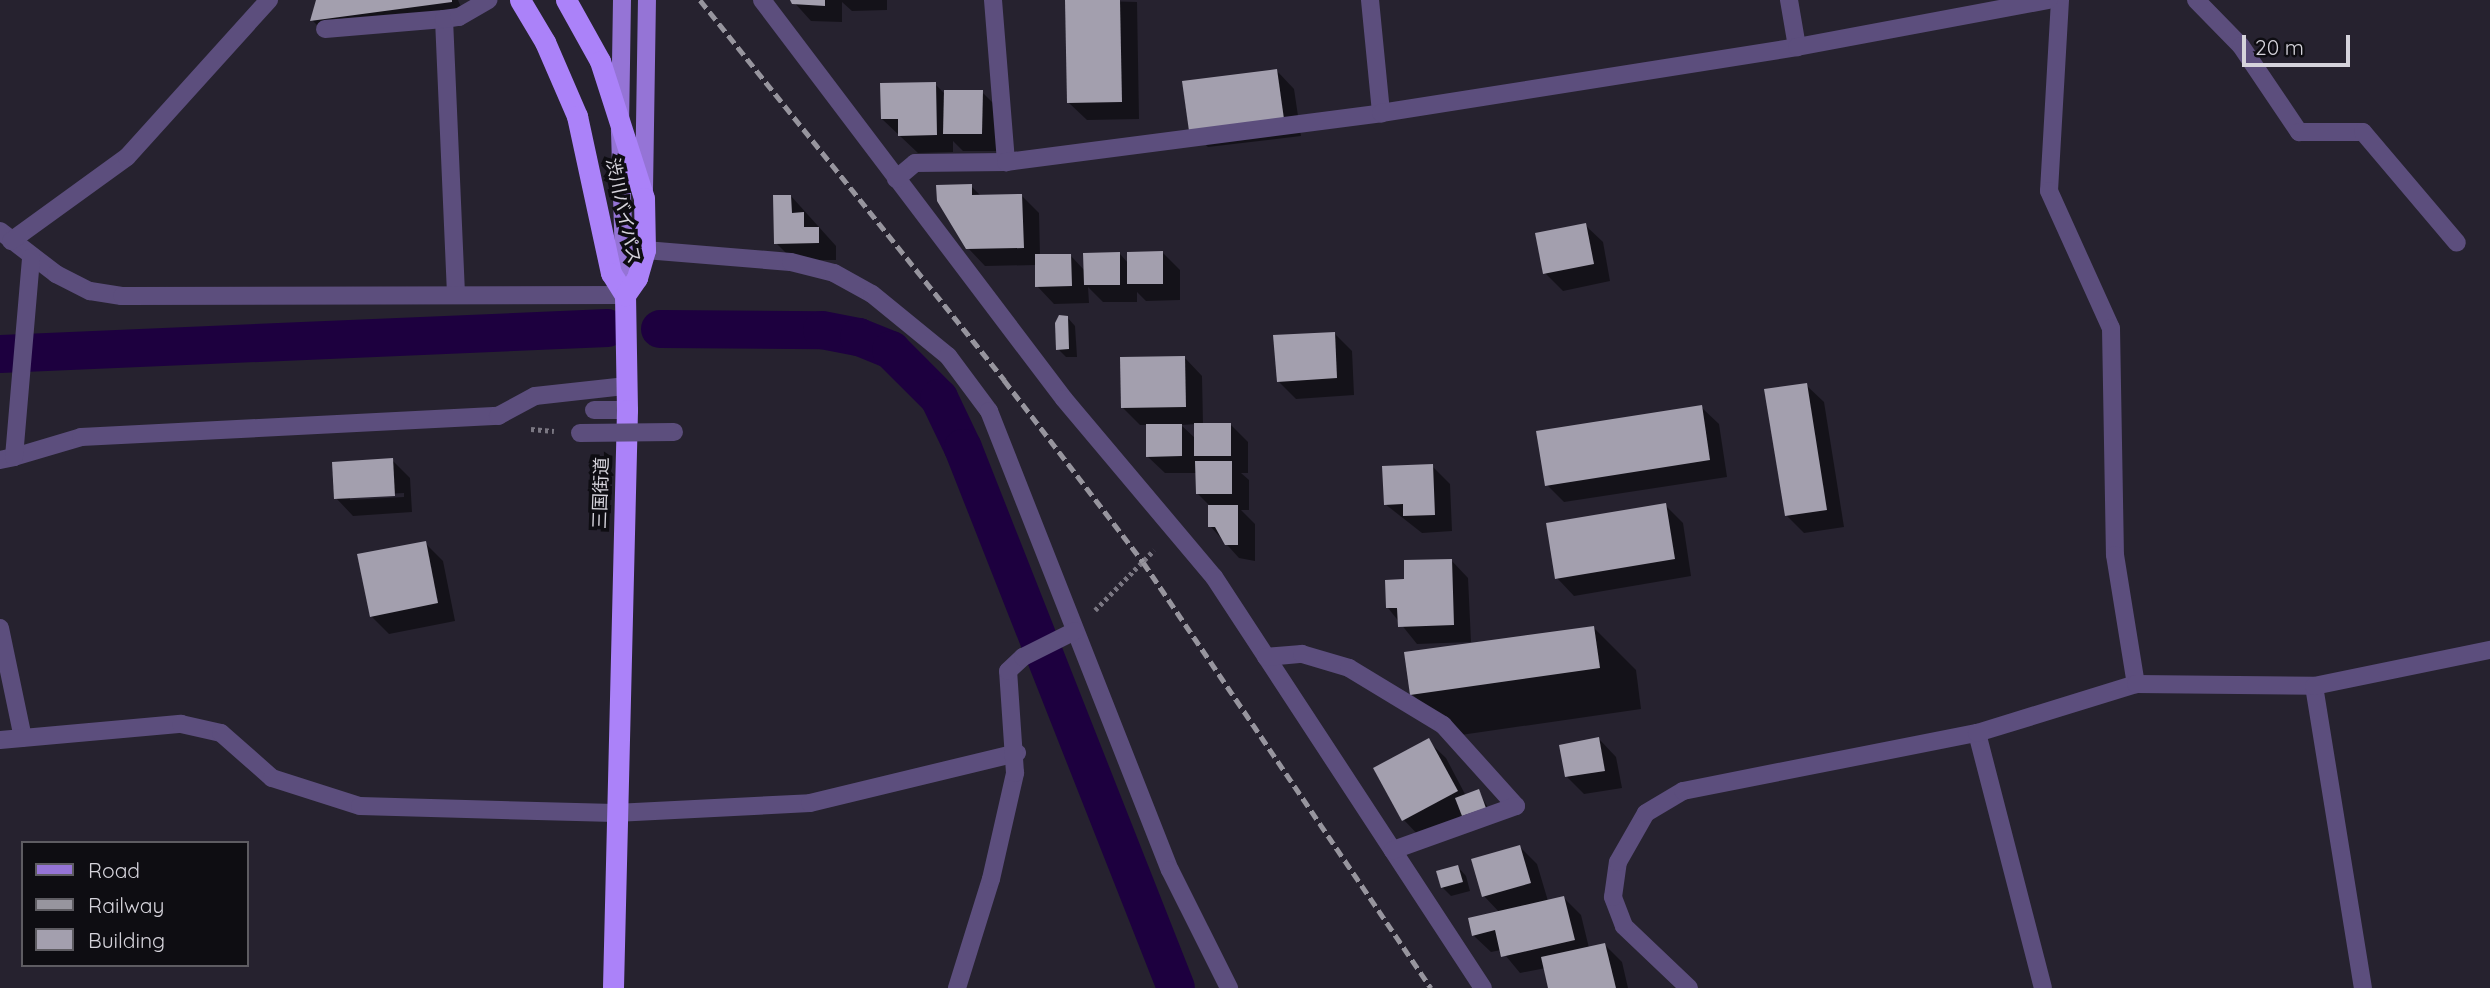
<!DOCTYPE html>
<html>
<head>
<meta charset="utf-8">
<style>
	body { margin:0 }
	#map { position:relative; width:2490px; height:988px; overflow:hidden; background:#26222f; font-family:Quicksand,"Noto Sans JP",sans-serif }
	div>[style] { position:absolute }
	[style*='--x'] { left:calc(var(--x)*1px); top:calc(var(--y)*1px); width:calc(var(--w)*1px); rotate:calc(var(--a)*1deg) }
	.shadow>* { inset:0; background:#0007 }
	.canal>* { height:38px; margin:-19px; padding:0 19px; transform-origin:19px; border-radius:19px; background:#1d003f }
	.building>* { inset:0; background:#a39fae }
	.path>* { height:4.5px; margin-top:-2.25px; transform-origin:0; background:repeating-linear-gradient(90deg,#7a7782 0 3.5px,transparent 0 7px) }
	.minor>* { height:18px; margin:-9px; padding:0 9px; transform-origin:9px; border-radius:9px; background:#5c4e7d }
	.major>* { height:18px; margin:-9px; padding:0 9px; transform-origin:9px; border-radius:9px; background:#9574d6 }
	.highway>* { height:21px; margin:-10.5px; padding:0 10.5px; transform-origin:10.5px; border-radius:10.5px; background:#ab82f9 }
	.rail>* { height:5px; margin-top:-2.5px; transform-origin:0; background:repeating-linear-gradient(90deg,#97959e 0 10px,transparent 0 15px) }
	.minor-bridge>* { height:18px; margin:-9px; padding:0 9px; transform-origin:9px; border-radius:9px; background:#5c4e7d }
	span { translate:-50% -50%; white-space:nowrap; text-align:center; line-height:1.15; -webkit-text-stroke:7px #0e0d12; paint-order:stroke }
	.street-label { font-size:18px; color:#d5d3db }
	.legend { position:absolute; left:21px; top:841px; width:228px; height:126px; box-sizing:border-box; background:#0e0d12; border:2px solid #5e5c62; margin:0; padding:9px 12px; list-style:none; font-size:21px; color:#d5d3db }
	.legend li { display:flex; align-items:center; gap:14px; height:35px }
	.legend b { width:35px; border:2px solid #5e5c62 }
	.scale { position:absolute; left:2242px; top:35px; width:108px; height:32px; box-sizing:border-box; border:4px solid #d5d3db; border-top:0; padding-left:9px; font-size:21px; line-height:24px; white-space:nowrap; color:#d5d3db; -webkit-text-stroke:5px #0e0d12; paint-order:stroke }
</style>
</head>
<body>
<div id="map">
	<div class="shadow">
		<i style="clip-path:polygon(318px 0,458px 0,466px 19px,329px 37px,312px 20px)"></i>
		<i style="clip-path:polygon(792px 0,887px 0,887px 10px,852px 11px,842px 2px,842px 22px,811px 21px)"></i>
		<i style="clip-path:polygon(1067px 0,1137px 2px,1139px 119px,1087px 120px,1069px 103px)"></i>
		<i style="clip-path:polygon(1277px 71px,1294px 89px,1301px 136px,1208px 147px,1190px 130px)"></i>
		<i style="clip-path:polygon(935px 84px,946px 95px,982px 92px,1000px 110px,999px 151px,963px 151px,953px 141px,953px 152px,918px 153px,882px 119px)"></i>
		<i style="clip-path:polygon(971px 186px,982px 197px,1021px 195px,1039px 213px,1040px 256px,1071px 256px,1085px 271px,1120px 254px,1128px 263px,1163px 253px,1180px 270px,1180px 300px,1146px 301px,1137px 292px,1137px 302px,1103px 302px,1088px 287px,1089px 303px,1054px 304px,1037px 286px,1036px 265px,985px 266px,968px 248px)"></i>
		<i style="clip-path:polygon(791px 196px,836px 246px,836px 260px,793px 260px,776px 243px)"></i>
		<i style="clip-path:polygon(1585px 225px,1603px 242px,1610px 281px,1563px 291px,1545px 273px)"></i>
		<i style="clip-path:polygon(1067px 317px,1075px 326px,1077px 357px,1066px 357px,1058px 349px)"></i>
		<i style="clip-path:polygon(1334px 333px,1352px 351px,1354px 395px,1296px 399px,1278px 381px)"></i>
		<i style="clip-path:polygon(evenodd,1185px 358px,1202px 376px,1203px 425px,1230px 424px,1248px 442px,1248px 473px,1241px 473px,1249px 480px,1249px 510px,1241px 510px,1255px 524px,1255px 561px,1239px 558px,1210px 526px,1210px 506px,1197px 493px,1197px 473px,1165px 473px,1147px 456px,1147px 425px,1140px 425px,1123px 408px,1185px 358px,1196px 424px,1196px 439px,1181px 425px,1196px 424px)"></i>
		<i style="clip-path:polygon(1806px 385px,1824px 402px,1844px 527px,1804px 533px,1786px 515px)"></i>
		<i style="clip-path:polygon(1701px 407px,1719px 424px,1727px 477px,1564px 502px,1547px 485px)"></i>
		<i style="clip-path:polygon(evenodd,392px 460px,410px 478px,412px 512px,353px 516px,336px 498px,392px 460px,404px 493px,404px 497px,350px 500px,350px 496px,404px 493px)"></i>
		<i style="clip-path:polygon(1432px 466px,1450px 484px,1452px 531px,1422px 533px,1385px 504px)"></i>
		<i style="clip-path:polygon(1665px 505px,1683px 523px,1691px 576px,1574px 596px,1557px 578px)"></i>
		<i style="clip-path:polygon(425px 543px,443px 561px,455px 621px,389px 634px,371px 616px)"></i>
		<i style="clip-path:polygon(1451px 560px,1468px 578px,1471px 642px,1417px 644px,1388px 608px,1406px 580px)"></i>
		<i style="clip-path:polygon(1594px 628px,1636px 670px,1641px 709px,1454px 736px,1412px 694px)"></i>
		<i style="clip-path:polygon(1599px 739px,1616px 757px,1622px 788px,1584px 794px,1567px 777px)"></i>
		<i style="clip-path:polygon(1428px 741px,1446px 758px,1466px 796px,1478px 791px,1493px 816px,1463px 815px,1421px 838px,1404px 820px)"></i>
		<i style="clip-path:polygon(1520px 847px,1537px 864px,1548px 901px,1564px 898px,1581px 915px,1589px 948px,1605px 945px,1622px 962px,1628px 988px,1550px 988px,1546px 968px,1520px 973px,1501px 950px,1491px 952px,1473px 935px,1500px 913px,1484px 896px)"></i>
		<i style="clip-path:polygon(1458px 867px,1466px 876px,1470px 891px,1451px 896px,1442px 887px)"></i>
	</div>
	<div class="canal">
		<i style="--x:660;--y:329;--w:162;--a:0.4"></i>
		<i style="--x:822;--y:330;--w:38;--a:11"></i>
		<i style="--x:859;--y:337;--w:35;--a:22"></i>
		<i style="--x:891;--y:350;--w:68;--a:45"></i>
		<i style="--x:939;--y:398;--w:55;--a:64.4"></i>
		<i style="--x:963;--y:448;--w:580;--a:68.47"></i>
		<i style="--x:0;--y:354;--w:608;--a:-2.45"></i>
	</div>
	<div class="building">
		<i style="clip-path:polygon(316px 0,452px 0,452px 2px,310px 21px)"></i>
		<i style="clip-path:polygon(790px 0,825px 0,825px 6px,792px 4px)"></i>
		<i style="clip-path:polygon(1065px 0,1120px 0,1122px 102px,1067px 103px)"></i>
		<i style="clip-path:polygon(1277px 69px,1284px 119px,1189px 131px,1182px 81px)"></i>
		<i style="clip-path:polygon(936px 82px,937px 135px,898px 136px,898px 119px,881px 119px,880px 83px)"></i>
		<i style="clip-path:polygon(944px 90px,983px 90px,982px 134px,943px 134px)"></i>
		<i style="clip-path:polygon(972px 184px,972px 195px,1022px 194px,1024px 248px,966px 249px,937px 201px,936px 185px)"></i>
		<i style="clip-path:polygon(773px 195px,791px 195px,792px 213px,804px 212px,804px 227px,819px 227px,819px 243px,774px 244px)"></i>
		<i style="clip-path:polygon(1586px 223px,1594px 264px,1543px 274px,1535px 233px)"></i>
		<i style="clip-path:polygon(1163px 251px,1163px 284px,1127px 284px,1127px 252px)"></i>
		<i style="clip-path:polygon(1120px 252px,1120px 285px,1084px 285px,1083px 253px)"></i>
		<i style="clip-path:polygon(1035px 254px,1071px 254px,1072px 286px,1035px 287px)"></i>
		<i style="clip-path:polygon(1059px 315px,1068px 316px,1069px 349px,1056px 350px,1055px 323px)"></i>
		<i style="clip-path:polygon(1335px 332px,1337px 378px,1277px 382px,1273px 335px)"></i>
		<i style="clip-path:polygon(1185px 356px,1186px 407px,1121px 408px,1120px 357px)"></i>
		<i style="clip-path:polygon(1807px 383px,1827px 510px,1785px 516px,1764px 389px)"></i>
		<i style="clip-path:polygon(1702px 405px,1710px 460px,1545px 486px,1536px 431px)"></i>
		<i style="clip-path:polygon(1194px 423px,1231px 423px,1231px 456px,1194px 456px)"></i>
		<i style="clip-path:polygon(1146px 424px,1182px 424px,1182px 456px,1146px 457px)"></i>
		<i style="clip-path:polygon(393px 458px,395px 496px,334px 499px,332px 462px)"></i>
		<i style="clip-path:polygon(1195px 461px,1232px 461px,1232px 494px,1196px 494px)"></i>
		<i style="clip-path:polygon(1433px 464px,1435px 515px,1403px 516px,1403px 504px,1384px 505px,1382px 466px)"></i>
		<i style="clip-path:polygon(1666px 503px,1675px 559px,1555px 579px,1546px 523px)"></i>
		<i style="clip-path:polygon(1208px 505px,1238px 505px,1238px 545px,1225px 545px,1215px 527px,1208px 527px)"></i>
		<i style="clip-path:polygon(426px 541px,438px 603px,370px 617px,357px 554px)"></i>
		<i style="clip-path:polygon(1452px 559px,1454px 625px,1398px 627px,1397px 608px,1386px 608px,1385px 580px,1404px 579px,1404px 560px)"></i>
		<i style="clip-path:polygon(1594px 626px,1600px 668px,1410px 695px,1404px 652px)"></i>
		<i style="clip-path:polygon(1599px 737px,1605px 771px,1565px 777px,1559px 745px)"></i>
		<i style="clip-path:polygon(1429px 738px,1458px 791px,1402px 821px,1373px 768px)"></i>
		<i style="clip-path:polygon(1479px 789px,1486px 808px,1462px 816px,1455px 798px)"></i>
		<i style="clip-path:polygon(1520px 845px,1531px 883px,1482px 897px,1471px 859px)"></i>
		<i style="clip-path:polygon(1458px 865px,1463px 882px,1441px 888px,1436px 871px)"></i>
		<i style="clip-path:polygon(1564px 896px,1575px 940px,1501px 957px,1495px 930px,1472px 936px,1468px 918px)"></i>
		<i style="clip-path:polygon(1605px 943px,1616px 988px,1548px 988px,1541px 957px)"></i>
	</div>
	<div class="path">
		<i style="--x:531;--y:429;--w:23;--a:5"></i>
		<i style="--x:1095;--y:610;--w:84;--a:-45.5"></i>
	</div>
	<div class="minor">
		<i style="--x:762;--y:0;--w:500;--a:52.88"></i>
		<i style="--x:1064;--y:399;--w:233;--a:49.9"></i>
		<i style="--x:1214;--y:577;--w:491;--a:56.8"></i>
		<i style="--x:993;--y:0;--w:163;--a:85.4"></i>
		<i style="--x:1370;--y:0;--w:114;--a:84.4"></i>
		<i style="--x:1789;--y:0;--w:48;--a:80.3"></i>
		<i style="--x:2060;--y:0;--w:191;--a:93.3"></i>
		<i style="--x:2049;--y:191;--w:150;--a:65.7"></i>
		<i style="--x:2111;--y:328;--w:227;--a:89"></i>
		<i style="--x:2115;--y:555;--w:131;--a:80.8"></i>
		<i style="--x:2196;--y:0;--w:64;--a:45.6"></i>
		<i style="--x:2241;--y:46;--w:104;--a:56"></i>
		<i style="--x:2299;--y:132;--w:64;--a:0"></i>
		<i style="--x:2363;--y:132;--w:145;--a:49.7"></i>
		<i style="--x:444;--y:19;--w:273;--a:87.5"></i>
		<i style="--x:325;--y:29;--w:119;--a:-4.8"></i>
		<i style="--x:444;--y:19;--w:15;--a:-8"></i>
		<i style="--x:459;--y:17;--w:34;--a:-30"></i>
		<i style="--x:896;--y:179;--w:25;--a:-40"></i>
		<i style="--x:915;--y:163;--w:91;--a:-0.6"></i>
		<i style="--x:1006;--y:162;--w:378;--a:-7.4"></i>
		<i style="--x:1381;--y:113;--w:421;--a:-9"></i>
		<i style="--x:1797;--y:47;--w:256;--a:-10.6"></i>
		<i style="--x:0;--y:231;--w:71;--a:37.5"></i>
		<i style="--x:56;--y:274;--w:38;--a:27"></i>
		<i style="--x:90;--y:291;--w:32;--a:9"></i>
		<i style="--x:122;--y:296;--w:503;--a:-0.11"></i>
		<i style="--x:11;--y:241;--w:143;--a:-35.9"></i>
		<i style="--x:127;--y:157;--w:212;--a:-47.9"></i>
		<i style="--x:645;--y:250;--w:146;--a:4.7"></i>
		<i style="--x:791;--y:262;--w:44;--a:14.3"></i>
		<i style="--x:834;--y:273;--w:43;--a:28.9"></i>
		<i style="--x:872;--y:294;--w:98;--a:39.2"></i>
		<i style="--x:948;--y:356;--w:69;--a:53.3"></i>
		<i style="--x:989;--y:411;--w:493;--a:68.5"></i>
		<i style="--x:1170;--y:870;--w:132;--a:63.4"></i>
		<i style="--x:594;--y:410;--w:33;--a:0"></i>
		<i style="--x:14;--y:457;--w:70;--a:-16.6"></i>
		<i style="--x:81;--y:437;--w:418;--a:-2.9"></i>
		<i style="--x:498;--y:416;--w:42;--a:-28.4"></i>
		<i style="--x:535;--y:396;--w:92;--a:-6.3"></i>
		<i style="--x:0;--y:460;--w:14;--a:-12"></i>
		<i style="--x:14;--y:457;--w:200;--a:-85.1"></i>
		<i style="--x:0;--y:628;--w:112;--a:78.2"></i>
		<i style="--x:1266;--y:657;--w:36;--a:-5"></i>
		<i style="--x:1302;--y:654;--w:49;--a:16.6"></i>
		<i style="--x:1349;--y:668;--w:110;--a:31.2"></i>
		<i style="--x:1443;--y:725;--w:109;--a:48"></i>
		<i style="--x:1516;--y:806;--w:131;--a:160.3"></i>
		<i style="--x:2314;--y:686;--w:306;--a:80.8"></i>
		<i style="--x:1977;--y:733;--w:263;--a:75.5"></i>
		<i style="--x:0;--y:740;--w:182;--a:-5.1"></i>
		<i style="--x:181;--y:724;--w:41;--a:12.7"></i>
		<i style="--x:221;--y:733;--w:68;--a:41.4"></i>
		<i style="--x:272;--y:778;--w:92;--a:17.7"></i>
		<i style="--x:360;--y:806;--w:255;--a:1.6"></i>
		<i style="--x:615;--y:813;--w:195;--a:-2.9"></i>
		<i style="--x:810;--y:803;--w:213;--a:-13.6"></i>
		<i style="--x:957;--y:988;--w:114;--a:-72.7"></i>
		<i style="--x:991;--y:879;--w:109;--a:-77.2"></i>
		<i style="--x:1015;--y:773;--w:102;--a:-93.9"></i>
		<i style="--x:1008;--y:671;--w:21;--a:-43"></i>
		<i style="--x:1023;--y:657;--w:58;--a:-26.6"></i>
		<i style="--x:1689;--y:988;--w:90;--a:-136.4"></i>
		<i style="--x:1624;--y:926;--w:31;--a:-111"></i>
		<i style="--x:1613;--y:897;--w:35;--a:-82"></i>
		<i style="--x:1618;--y:862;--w:56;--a:-60.3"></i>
		<i style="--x:1646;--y:813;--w:43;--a:-30.7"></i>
		<i style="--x:1683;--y:791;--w:300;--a:-11.2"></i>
		<i style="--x:1977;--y:733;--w:166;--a:-17.1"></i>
		<i style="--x:2136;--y:684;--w:178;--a:0.6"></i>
		<i style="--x:2314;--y:686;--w:180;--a:-11.6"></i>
	</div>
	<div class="major">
		<i style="--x:622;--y:0;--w:132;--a:90.9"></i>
		<i style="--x:620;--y:132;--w:163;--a:88.2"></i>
		<i style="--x:644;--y:189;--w:189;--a:-89.1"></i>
	</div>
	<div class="highway">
		<i style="--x:520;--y:0;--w:49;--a:59.2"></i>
		<i style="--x:545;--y:42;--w:81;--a:66.6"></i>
		<i style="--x:577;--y:116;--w:161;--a:77.8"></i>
		<i style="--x:611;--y:273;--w:26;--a:58"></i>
		<i style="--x:625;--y:295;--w:115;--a:89"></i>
		<i style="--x:627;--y:410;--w:578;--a:91.39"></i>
		<i style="--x:566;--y:0;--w:70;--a:60.9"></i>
		<i style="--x:600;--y:61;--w:144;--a:72.2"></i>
		<i style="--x:644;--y:198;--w:52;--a:88.9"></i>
		<i style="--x:645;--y:250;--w:29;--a:106"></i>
		<i style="--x:637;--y:278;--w:21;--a:125"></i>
	</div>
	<div class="rail">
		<i style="--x:700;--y:0;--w:487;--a:51.3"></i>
		<i style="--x:1004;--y:380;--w:229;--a:52.6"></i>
		<i style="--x:1143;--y:562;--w:514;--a:55.94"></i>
	</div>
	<div class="minor-bridge">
		<i style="--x:580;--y:433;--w:94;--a:-0.6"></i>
	</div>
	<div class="street-label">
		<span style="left:623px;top:211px;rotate:78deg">渋川バイパス</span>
		<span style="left:601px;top:493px;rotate:-88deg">三国街道</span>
	</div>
	<ul class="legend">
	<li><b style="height:9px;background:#9574d6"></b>Road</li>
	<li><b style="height:9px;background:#97959e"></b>Railway</li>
	<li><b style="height:19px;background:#a39fae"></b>Building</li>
	</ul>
	<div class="scale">20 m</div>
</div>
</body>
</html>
